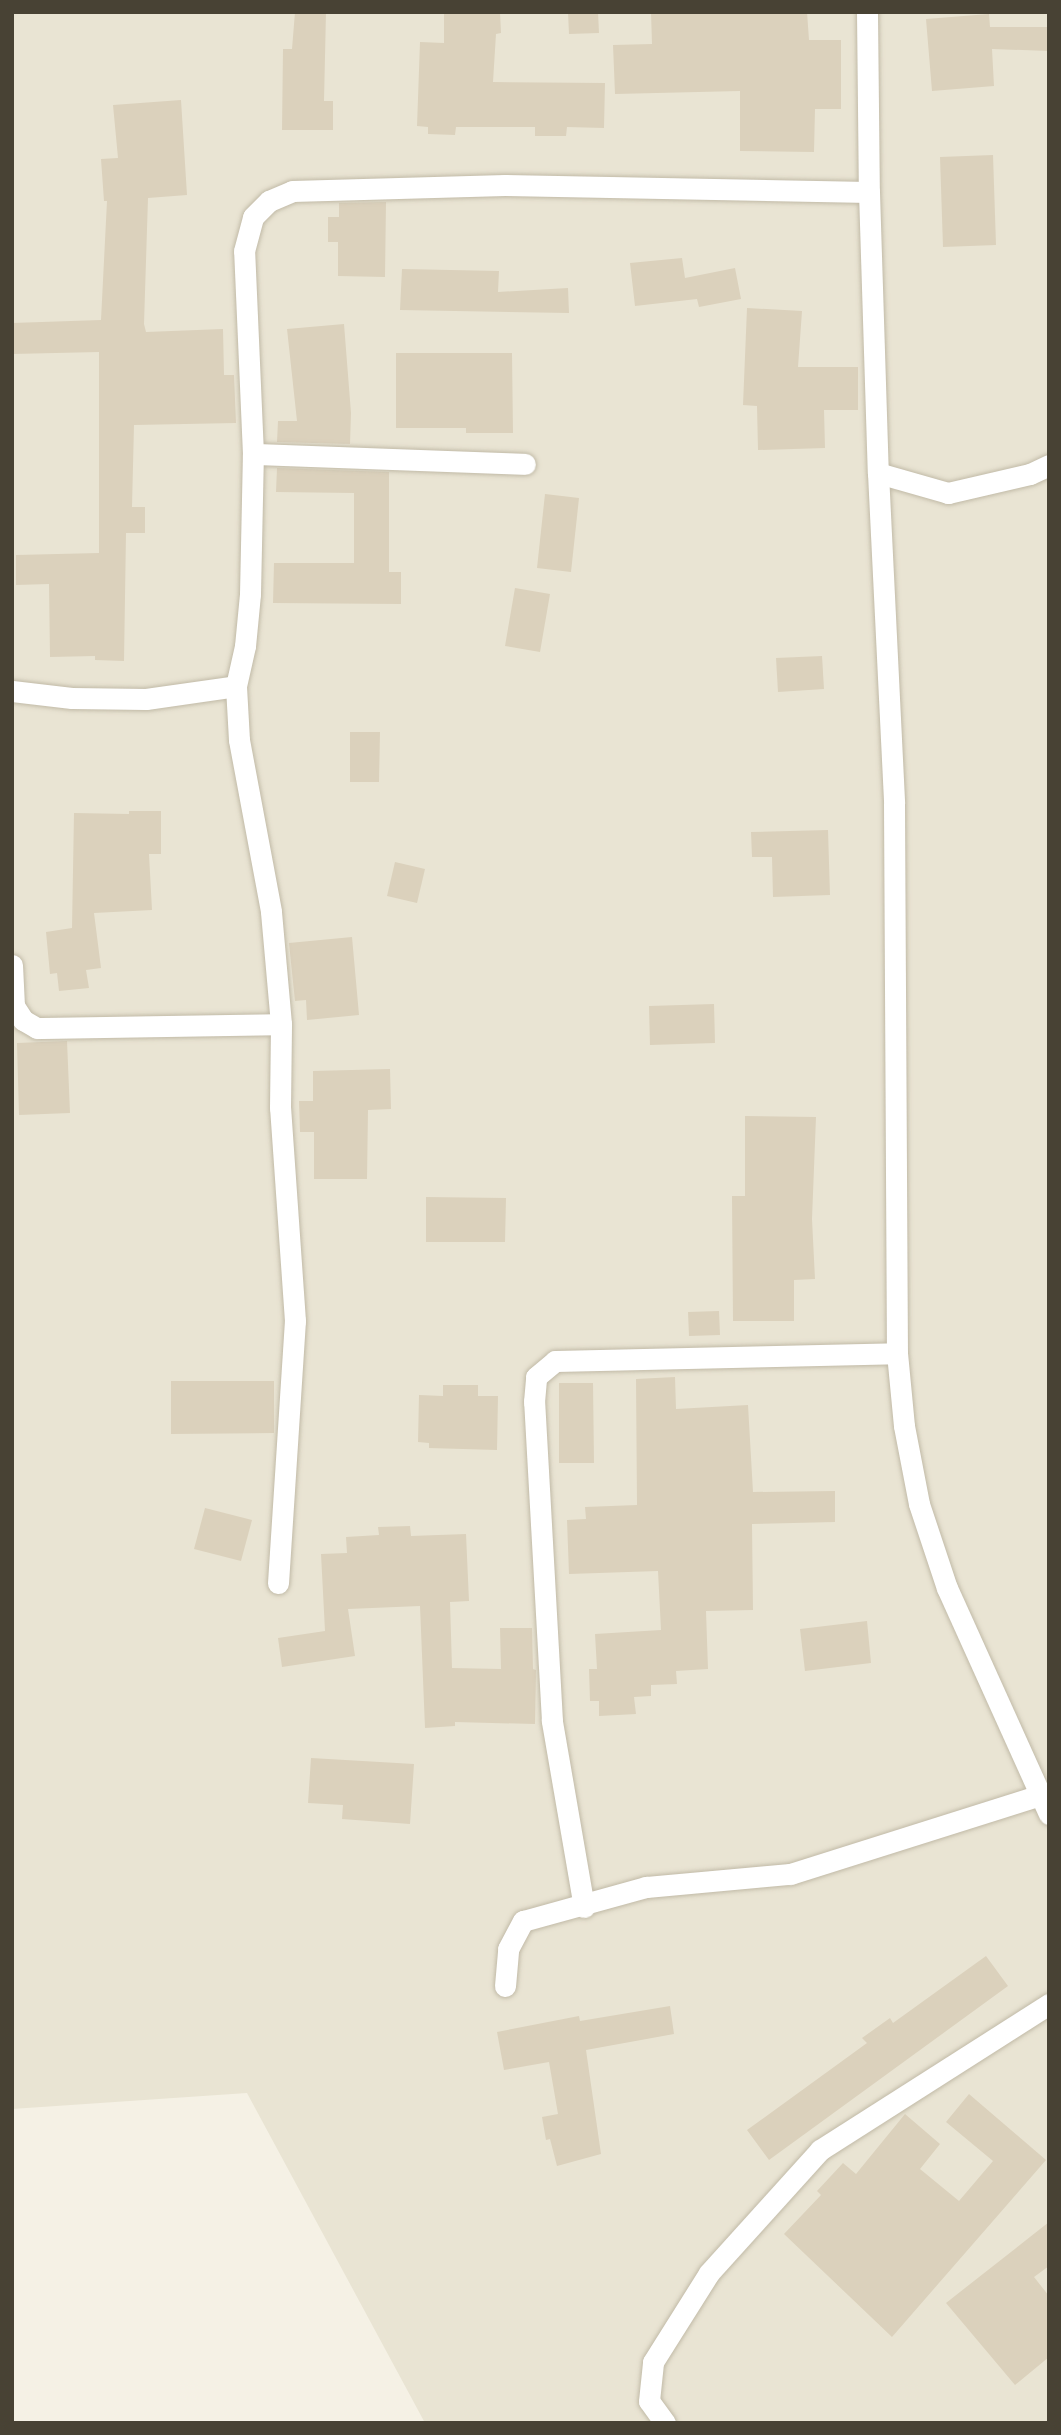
<!DOCTYPE html>
<html>
<head>
<meta charset="utf-8">
<style>
	body { margin:0 }
	#map { position:relative; width:1061px; height:2435px; overflow:hidden; background:#f5f1e5; font-family:"Public Sans",sans-serif }
	div>[style] { position:absolute }
	[style*='--x'] { left:calc(var(--x)*1px); top:calc(var(--y)*1px); width:calc(var(--w)*1px); rotate:calc(var(--a)*1deg) }
	.residential>* { inset:0; background:#e9e4d3 }
	.building>* { inset:0; background:#dbd1bc }
	.roads { filter:drop-shadow(0 0 2px #c1baa7) drop-shadow(0 0 2px #c1baa7) }
	.street>* { height:21px; margin:-10.5px; padding:0 10.5px; transform-origin:10.5px; border-radius:10.5px; background:#fff }
	span { translate:-50% -50%; white-space:nowrap; text-align:center; line-height:1.15; -webkit-text-stroke:7px #fff; paint-order:stroke }
	.frame { position:absolute; inset:0; border:14px solid #484234; pointer-events:none }
</style>
</head>
<body>
<div id="map">
	<div class="residential">
		<i style="clip-path:polygon(12px 12px,1049px 12px,1049px 2423px,425px 2423px,247px 2093px,12px 2109px)"></i>
	</div>
	<div class="building">
		<i style="clip-path:polygon(295px 12px,326px 12px,324px 101px,333px 101px,333px 130px,282px 130px,283px 49px,292px 49px)"></i>
		<i style="clip-path:polygon(444px 12px,500px 12px,501px 33px,496px 34px,493px 82px,605px 83px,604px 128px,567px 127px,566px 136px,535px 136px,535px 127px,456px 127px,455px 135px,428px 134px,428px 127px,417px 126px,420px 42px,444px 43px)"></i>
		<i style="clip-path:polygon(568px 12px,598px 12px,599px 33px,569px 34px)"></i>
		<i style="clip-path:polygon(651px 12px,807px 12px,809px 40px,841px 40px,841px 109px,815px 109px,814px 152px,740px 151px,740px 91px,615px 94px,613px 45px,652px 44px)"></i>
		<i style="clip-path:polygon(989px 14px,990px 27px,1049px 27px,1049px 51px,992px 49px,994px 86px,932px 91px,926px 19px)"></i>
		<i style="clip-path:polygon(181px 100px,187px 195px,148px 198px,144px 324px,146px 332px,223px 329px,224px 375px,234px 375px,236px 423px,134px 425px,132px 507px,145px 507px,145px 533px,126px 533px,124px 661px,95px 660px,95px 656px,50px 657px,49px 584px,16px 585px,16px 555px,99px 553px,99px 352px,12px 354px,12px 323px,101px 320px,107px 201px,104px 201px,101px 159px,118px 158px,113px 105px)"></i>
		<i style="clip-path:polygon(993px 155px,996px 245px,943px 247px,940px 157px)"></i>
		<i style="clip-path:polygon(386px 202px,385px 277px,338px 276px,338px 242px,328px 242px,328px 217px,339px 217px,339px 203px)"></i>
		<i style="clip-path:polygon(682px 258px,685px 278px,735px 268px,741px 299px,699px 307px,697px 299px,635px 306px,630px 263px)"></i>
		<i style="clip-path:polygon(402px 269px,499px 271px,498px 292px,568px 288px,569px 313px,400px 310px)"></i>
		<i style="clip-path:polygon(747px 308px,802px 311px,798px 367px,858px 367px,858px 410px,824px 410px,825px 448px,758px 450px,757px 406px,743px 405px)"></i>
		<i style="clip-path:polygon(344px 324px,351px 413px,350px 444px,277px 442px,278px 421px,297px 421px,287px 329px)"></i>
		<i style="clip-path:polygon(396px 353px,512px 353px,513px 433px,466px 433px,466px 428px,396px 428px)"></i>
		<i style="clip-path:polygon(277px 468px,389px 472px,389px 572px,401px 572px,401px 604px,273px 603px,274px 563px,354px 563px,354px 493px,276px 492px)"></i>
		<i style="clip-path:polygon(545px 494px,579px 498px,571px 572px,537px 568px)"></i>
		<i style="clip-path:polygon(515px 588px,550px 594px,540px 652px,505px 646px)"></i>
		<i style="clip-path:polygon(822px 656px,824px 689px,778px 692px,776px 658px)"></i>
		<i style="clip-path:polygon(350px 732px,380px 732px,379px 782px,350px 782px)"></i>
		<i style="clip-path:polygon(129px 811px,161px 811px,161px 854px,149px 854px,152px 910px,94px 913px,101px 968px,86px 970px,89px 988px,59px 991px,57px 973px,50px 974px,46px 932px,72px 928px,74px 813px,129px 814px)"></i>
		<i style="clip-path:polygon(828px 830px,830px 895px,773px 897px,772px 857px,752px 857px,751px 832px)"></i>
		<i style="clip-path:polygon(395px 862px,425px 869px,417px 903px,387px 896px)"></i>
		<i style="clip-path:polygon(352px 937px,359px 1015px,307px 1020px,306px 1000px,295px 1001px,289px 943px)"></i>
		<i style="clip-path:polygon(714px 1004px,715px 1043px,650px 1045px,649px 1006px)"></i>
		<i style="clip-path:polygon(67px 1041px,70px 1113px,19px 1115px,17px 1043px)"></i>
		<i style="clip-path:polygon(390px 1069px,391px 1109px,368px 1110px,367px 1179px,314px 1179px,314px 1132px,300px 1132px,299px 1101px,313px 1101px,313px 1071px)"></i>
		<i style="clip-path:polygon(745px 1116px,816px 1117px,812px 1219px,815px 1279px,794px 1280px,794px 1321px,733px 1321px,732px 1196px,745px 1196px)"></i>
		<i style="clip-path:polygon(426px 1197px,506px 1198px,505px 1242px,426px 1242px)"></i>
		<i style="clip-path:polygon(719px 1311px,720px 1335px,689px 1336px,688px 1312px)"></i>
		<i style="clip-path:polygon(675px 1377px,676px 1409px,748px 1405px,753px 1492px,835px 1491px,835px 1522px,752px 1524px,753px 1610px,706px 1611px,708px 1669px,676px 1671px,677px 1684px,651px 1685px,651px 1696px,634px 1697px,636px 1714px,599px 1716px,599px 1701px,590px 1701px,589px 1669px,597px 1669px,595px 1634px,661px 1630px,658px 1571px,569px 1574px,567px 1520px,586px 1519px,585px 1507px,637px 1505px,636px 1379px)"></i>
		<i style="clip-path:polygon(171px 1381px,274px 1381px,274px 1433px,171px 1434px)"></i>
		<i style="clip-path:polygon(559px 1383px,593px 1383px,594px 1463px,559px 1463px)"></i>
		<i style="clip-path:polygon(443px 1385px,478px 1385px,478px 1396px,498px 1396px,497px 1450px,429px 1448px,429px 1443px,418px 1442px,419px 1395px,443px 1396px)"></i>
		<i style="clip-path:polygon(205px 1508px,252px 1520px,241px 1561px,194px 1549px)"></i>
		<i style="clip-path:polygon(410px 1526px,411px 1536px,466px 1534px,469px 1601px,450px 1602px,452px 1668px,501px 1669px,500px 1628px,532px 1628px,533px 1669px,536px 1670px,535px 1724px,455px 1722px,455px 1726px,425px 1728px,420px 1606px,348px 1609px,355px 1656px,282px 1667px,278px 1638px,325px 1631px,321px 1554px,347px 1553px,346px 1537px,379px 1535px,378px 1527px)"></i>
		<i style="clip-path:polygon(867px 1621px,871px 1663px,805px 1671px,800px 1629px)"></i>
		<i style="clip-path:polygon(311px 1758px,414px 1764px,410px 1824px,342px 1819px,343px 1805px,308px 1803px)"></i>
		<i style="clip-path:polygon(986px 1956px,1008px 1986px,769px 2160px,747px 2130px,867px 2043px,862px 2038px,890px 2018px,893px 2023px)"></i>
		<i style="clip-path:polygon(670px 2006px,674px 2034px,586px 2050px,601px 2154px,557px 2166px,550px 2139px,546px 2140px,542px 2117px,558px 2114px,549px 2062px,504px 2070px,497px 2032px,579px 2016px,580px 2021px)"></i>
		<i style="clip-path:polygon(969px 2094px,1046px 2160px,892px 2337px,784px 2234px,821px 2195px,817px 2191px,843px 2163px,856px 2174px,905px 2114px,940px 2144px,920px 2169px,959px 2201px,993px 2161px,946px 2122px)"></i>
		<i style="clip-path:polygon(1049px 2222px,1049px 2266px,1034px 2277px,1049px 2296px,1049px 2357px,1015px 2385px,946px 2303px)"></i>
	</div>
	<div class="roads">
		<div class="street">
			<i style="--x:867;--y:12;--w:180;--a:89.4"></i>
			<i style="--x:869;--y:192;--w:281;--a:88.2"></i>
			<i style="--x:878;--y:473;--w:331;--a:87.2"></i>
			<i style="--x:894;--y:804;--w:549;--a:89.69"></i>
			<i style="--x:897;--y:1353;--w:73;--a:84.5"></i>
			<i style="--x:904;--y:1426;--w:79;--a:79.1"></i>
			<i style="--x:919;--y:1504;--w:89;--a:71.6"></i>
			<i style="--x:947;--y:1588;--w:248;--a:65.7"></i>
			<i style="--x:253;--y:454;--w:272;--a:2.1"></i>
			<i style="--x:878;--y:473;--w:73;--a:15.9"></i>
			<i style="--x:948;--y:493;--w:84;--a:-13"></i>
			<i style="--x:1030;--y:474;--w:21;--a:-25"></i>
			<i style="--x:12;--y:691;--w:60;--a:6.7"></i>
			<i style="--x:72;--y:698;--w:74;--a:0.8"></i>
			<i style="--x:146;--y:699;--w:91;--a:-8.2"></i>
			<i style="--x:12;--y:965;--w:41;--a:87.2"></i>
			<i style="--x:14;--y:1006;--w:17;--a:57"></i>
			<i style="--x:23;--y:1020;--w:16;--a:30"></i>
			<i style="--x:37;--y:1028;--w:244;--a:-0.9"></i>
			<i style="--x:278;--y:1583;--w:263;--a:-86.3"></i>
			<i style="--x:295;--y:1321;--w:214;--a:-94"></i>
			<i style="--x:280;--y:1108;--w:84;--a:-89.3"></i>
			<i style="--x:281;--y:1024;--w:113;--a:-95.1"></i>
			<i style="--x:271;--y:911;--w:174;--a:-100.6"></i>
			<i style="--x:239;--y:740;--w:54;--a:-93.2"></i>
			<i style="--x:236;--y:686;--w:41;--a:-77.3"></i>
			<i style="--x:245;--y:646;--w:52;--a:-84.5"></i>
			<i style="--x:250;--y:594;--w:140;--a:-88.8"></i>
			<i style="--x:253;--y:454;--w:203;--a:-92.5"></i>
			<i style="--x:244;--y:251;--w:35;--a:-75"></i>
			<i style="--x:253;--y:217;--w:23;--a:-45"></i>
			<i style="--x:269;--y:201;--w:25;--a:-23"></i>
			<i style="--x:292;--y:191;--w:213;--a:-1.6"></i>
			<i style="--x:505;--y:185;--w:364;--a:1.1"></i>
			<i style="--x:584;--y:1907;--w:189;--a:-99.8"></i>
			<i style="--x:552;--y:1721;--w:320;--a:-93.2"></i>
			<i style="--x:534;--y:1402;--w:25;--a:-85"></i>
			<i style="--x:536;--y:1377;--w:25;--a:-40"></i>
			<i style="--x:555;--y:1361;--w:342;--a:-1.3"></i>
			<i style="--x:505;--y:1986;--w:37;--a:-85"></i>
			<i style="--x:508;--y:1949;--w:32;--a:-62"></i>
			<i style="--x:523;--y:1921;--w:128;--a:-15.5"></i>
			<i style="--x:646;--y:1887;--w:145;--a:-5.2"></i>
			<i style="--x:790;--y:1874;--w:262;--a:-17.5"></i>
			<i style="--x:665;--y:2423;--w:27;--a:-126"></i>
			<i style="--x:649;--y:2401;--w:39;--a:-84"></i>
			<i style="--x:653;--y:2362;--w:105;--a:-57.8"></i>
			<i style="--x:709;--y:2273;--w:166;--a:-47.9"></i>
			<i style="--x:820;--y:2150;--w:272;--a:-32.5"></i>
		</div>
	</div>
	<div class="frame"></div>
</div>
</body>
</html>
